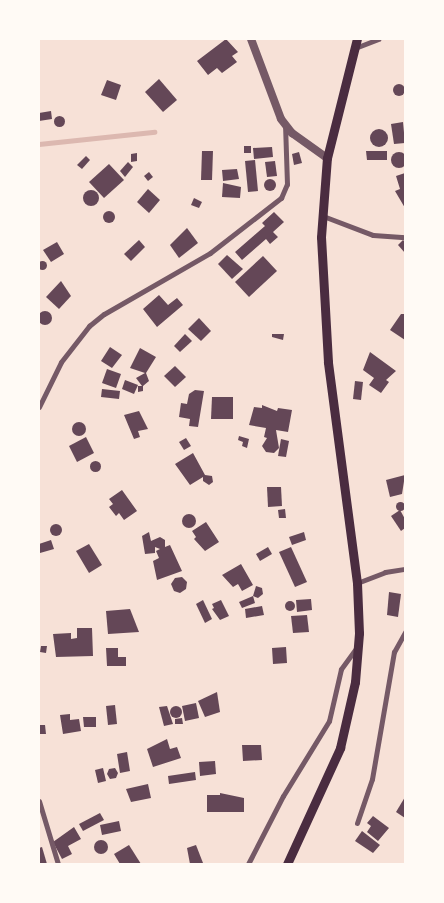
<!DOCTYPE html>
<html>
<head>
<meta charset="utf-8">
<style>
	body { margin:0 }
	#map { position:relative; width:444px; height:903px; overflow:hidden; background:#f7e1d7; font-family:Lora,serif }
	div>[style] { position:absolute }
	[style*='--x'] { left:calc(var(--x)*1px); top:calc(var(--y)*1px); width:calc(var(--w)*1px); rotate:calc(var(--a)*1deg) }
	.stream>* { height:4.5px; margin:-2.25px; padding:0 2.25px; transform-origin:2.25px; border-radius:2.25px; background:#dcb8b0 }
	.building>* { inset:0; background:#644757 }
	.round { border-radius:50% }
	.minor>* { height:5px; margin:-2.5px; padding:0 2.5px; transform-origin:2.5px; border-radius:2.5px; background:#755966 }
	.tertiary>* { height:8px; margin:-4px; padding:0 4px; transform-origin:4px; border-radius:4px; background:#755966 }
	.secondary>* { height:9px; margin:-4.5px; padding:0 4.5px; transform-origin:4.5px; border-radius:4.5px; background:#4a2c40 }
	span { translate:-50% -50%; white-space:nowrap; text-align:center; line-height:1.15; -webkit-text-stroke:5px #fffaf5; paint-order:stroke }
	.frame { position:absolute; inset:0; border:40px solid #fffaf5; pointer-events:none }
</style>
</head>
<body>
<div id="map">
	<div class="stream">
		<i style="--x:39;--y:144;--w:116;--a:-6"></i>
	</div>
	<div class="building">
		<i style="clip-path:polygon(226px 39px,238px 52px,232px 56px,237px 62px,222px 73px,217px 68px,208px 75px,197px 61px)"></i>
		<i style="clip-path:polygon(159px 79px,177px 100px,163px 112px,145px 92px)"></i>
		<i style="clip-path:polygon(107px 80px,121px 85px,116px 100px,101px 95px)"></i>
		<i class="round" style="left:393px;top:84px;width:12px;height:12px"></i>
		<i style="clip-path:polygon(51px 111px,52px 119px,39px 121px,39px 113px)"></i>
		<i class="round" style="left:53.5px;top:115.5px;width:11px;height:11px"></i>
		<i style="clip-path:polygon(403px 122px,405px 143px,394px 144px,391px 124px)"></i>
		<i class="round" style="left:370px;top:129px;width:18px;height:18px"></i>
		<i style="clip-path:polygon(244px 146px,251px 146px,251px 153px,244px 153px)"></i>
		<i style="clip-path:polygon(272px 147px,273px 157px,254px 159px,253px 148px)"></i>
		<i style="clip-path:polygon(202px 151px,213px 151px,212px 180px,201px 180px)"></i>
		<i style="clip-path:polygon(366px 151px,387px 151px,387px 160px,367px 160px)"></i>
		<i style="clip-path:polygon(299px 152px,302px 163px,294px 165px,292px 154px)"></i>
		<i class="round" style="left:391px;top:152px;width:16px;height:16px"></i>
		<i style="clip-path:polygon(137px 153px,137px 161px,131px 162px,131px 154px)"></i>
		<i style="clip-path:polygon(86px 156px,90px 160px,82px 169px,77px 165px)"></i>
		<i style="clip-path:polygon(255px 160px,258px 191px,248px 192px,245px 161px)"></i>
		<i style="clip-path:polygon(275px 161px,277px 176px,267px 177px,265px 162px)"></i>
		<i style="clip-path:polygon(128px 162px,133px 167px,125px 177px,120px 171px)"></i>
		<i style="clip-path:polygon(109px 164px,124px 180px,104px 198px,89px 182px)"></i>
		<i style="clip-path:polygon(237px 169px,239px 179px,223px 181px,222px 170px)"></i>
		<i style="clip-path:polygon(149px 172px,153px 177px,148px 181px,144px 176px)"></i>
		<i style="clip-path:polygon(405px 173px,405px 208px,395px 191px,400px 189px,396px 176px)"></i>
		<i class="round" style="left:264px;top:179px;width:12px;height:12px"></i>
		<i style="clip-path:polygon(223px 183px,241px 187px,240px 198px,222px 197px)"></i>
		<i style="clip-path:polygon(148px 189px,160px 200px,149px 213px,137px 202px)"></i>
		<i class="round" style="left:83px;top:190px;width:16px;height:16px"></i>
		<i style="clip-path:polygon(194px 198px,202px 202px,199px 208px,191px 205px)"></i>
		<i class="round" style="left:103px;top:211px;width:12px;height:12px"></i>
		<i style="clip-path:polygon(274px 212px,284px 222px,273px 232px,278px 237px,270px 244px,266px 239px,242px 260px,235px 252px,265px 226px,262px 223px)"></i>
		<i style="clip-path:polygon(187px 228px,198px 243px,179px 258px,170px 245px)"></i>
		<i style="clip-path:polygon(139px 240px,145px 247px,131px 261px,124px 254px)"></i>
		<i style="clip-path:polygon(403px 240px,405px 242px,405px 253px,398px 245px)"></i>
		<i style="clip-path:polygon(57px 242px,64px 254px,51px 262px,43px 250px)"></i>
		<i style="clip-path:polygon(227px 255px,243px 269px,232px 279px,218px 264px)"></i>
		<i style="clip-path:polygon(263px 256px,277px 271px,249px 297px,235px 282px)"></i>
		<i class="round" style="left:37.5px;top:260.5px;width:9px;height:9px"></i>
		<i style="clip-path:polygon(61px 281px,71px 296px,59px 309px,46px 297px)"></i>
		<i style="clip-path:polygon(159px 295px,168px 305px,177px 298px,183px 305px,157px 327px,143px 309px)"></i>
		<i class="round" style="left:38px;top:311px;width:14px;height:14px"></i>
		<i style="clip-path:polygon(401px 314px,405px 314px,405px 340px,390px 330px)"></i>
		<i style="clip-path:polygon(199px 318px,211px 331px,201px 341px,188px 329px)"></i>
		<i style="clip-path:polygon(185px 334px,192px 341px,180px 352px,174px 346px)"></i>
		<i style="clip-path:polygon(272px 334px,284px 334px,283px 340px,272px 337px)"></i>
		<i style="clip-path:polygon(110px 347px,122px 355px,112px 368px,101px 361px)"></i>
		<i style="clip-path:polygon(140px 348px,156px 357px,146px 373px,149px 381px,143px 386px,143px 391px,138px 392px,138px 386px,142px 386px,136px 378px,145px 373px,130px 368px)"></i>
		<i style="clip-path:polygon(370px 352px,396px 371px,386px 380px,389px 382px,381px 393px,369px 385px,374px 378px,363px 370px)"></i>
		<i style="clip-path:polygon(175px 366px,186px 377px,175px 387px,164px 376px)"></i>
		<i style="clip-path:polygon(107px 369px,121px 374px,116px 388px,102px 383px)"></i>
		<i style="clip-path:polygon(125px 380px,138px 385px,134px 394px,122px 389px)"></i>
		<i style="clip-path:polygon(355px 381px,363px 382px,361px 400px,353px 399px)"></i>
		<i style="clip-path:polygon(102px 389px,120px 391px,119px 399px,101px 397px)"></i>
		<i style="clip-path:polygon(195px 390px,204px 391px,198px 427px,189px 426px,190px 419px,179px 417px,181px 403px,187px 404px,189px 394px)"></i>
		<i style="clip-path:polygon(212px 397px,233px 397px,233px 419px,211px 419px)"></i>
		<i style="clip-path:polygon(262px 405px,277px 411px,278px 408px,292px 410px,288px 432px,276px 430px,279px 448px,274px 453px,266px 452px,262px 446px,267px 438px,264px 437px,266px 428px,249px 425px,254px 407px,262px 408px)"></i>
		<i style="clip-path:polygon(139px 411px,148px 429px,138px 431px,140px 437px,134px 439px,124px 415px)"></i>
		<i class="round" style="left:72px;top:422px;width:14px;height:14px"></i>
		<i style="clip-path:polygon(239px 436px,249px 439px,247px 448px,242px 446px,243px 442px,238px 440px)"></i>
		<i style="clip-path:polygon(86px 437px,94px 453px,77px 462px,69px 446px)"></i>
		<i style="clip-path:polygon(186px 438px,191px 446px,184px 450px,179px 442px)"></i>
		<i style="clip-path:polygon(281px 439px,289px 441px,286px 457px,278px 456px)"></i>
		<i style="clip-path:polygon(193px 453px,205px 475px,212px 476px,213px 482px,209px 485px,203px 481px,203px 477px,190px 485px,175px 464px)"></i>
		<i class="round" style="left:89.5px;top:460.5px;width:11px;height:11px"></i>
		<i style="clip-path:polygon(405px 475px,402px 494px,390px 497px,386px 480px)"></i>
		<i style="clip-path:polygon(267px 487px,281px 487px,282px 506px,268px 507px)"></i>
		<i style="clip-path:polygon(122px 490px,137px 511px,124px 520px,119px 513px,116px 516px,109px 507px,113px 504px,109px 499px)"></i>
		<i class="round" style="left:395.5px;top:501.5px;width:9px;height:9px"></i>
		<i style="clip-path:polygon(285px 509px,286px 518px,279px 518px,278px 510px)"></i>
		<i style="clip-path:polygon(400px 510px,405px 519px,405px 528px,401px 531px,391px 516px)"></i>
		<i class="round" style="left:182px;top:514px;width:14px;height:14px"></i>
		<i style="clip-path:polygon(206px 522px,219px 542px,205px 551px,194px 539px,196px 537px,192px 531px)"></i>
		<i class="round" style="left:50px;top:524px;width:12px;height:12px"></i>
		<i style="clip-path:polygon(149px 532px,151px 541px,160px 537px,165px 540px,165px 547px,170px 545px,182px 571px,157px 580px,153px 561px,159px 558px,156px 551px,160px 549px,155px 547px,155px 553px,145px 554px,142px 536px)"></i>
		<i style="clip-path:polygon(304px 532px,306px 540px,292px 545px,289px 537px)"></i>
		<i style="clip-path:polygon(51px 540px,54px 549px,40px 553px,39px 544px)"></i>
		<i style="clip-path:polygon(89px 544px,102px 565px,89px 573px,76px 551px)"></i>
		<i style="clip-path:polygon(268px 547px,272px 554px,260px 561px,256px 554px)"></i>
		<i style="clip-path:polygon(291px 547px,307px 582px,295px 587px,279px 552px)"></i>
		<i style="clip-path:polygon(241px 564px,253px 585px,242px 591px,238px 584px,233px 587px,222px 575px)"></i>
		<i style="clip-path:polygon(182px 577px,187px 582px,186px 589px,180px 593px,174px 591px,171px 584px,175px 578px)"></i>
		<i style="clip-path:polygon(256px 586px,262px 588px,263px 594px,258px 598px,253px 596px)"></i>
		<i style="clip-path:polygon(389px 592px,401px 594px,398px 617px,387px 615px)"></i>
		<i style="clip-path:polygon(253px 596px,255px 603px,242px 608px,239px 602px)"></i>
		<i style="clip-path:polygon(311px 599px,312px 610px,297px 612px,296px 600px)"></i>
		<i style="clip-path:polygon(203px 600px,212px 619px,205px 623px,196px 604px)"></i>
		<i style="clip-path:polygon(221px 600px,229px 616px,220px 620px,212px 609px,214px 608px,212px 604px)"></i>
		<i class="round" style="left:285px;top:601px;width:10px;height:10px"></i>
		<i style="clip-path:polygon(262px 606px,264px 615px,246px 618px,245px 609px)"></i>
		<i style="clip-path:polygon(130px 609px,139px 632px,108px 634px,106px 611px)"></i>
		<i style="clip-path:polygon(307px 615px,309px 632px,293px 633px,291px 616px)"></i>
		<i style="clip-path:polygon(77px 628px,92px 628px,93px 656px,56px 657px,53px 634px,71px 633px,71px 639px,77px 638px)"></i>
		<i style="clip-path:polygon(41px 646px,47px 646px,46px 653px,40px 652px)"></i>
		<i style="clip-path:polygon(286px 647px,287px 663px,273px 664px,272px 648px)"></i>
		<i style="clip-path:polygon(106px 648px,118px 648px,118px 657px,126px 657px,126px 666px,107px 666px)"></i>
		<i style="clip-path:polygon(217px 692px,220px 712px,205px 717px,198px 701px)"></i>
		<i style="clip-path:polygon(196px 703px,199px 718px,185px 721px,182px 706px)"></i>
		<i style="clip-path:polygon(115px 705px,117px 724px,108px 725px,106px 706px)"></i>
		<i style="clip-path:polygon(167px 706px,173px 724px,164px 726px,159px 707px)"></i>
		<i class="round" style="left:170px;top:706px;width:12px;height:12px"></i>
		<i style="clip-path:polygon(70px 714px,70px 720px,79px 719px,81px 731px,63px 734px,60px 715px)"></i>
		<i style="clip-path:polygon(83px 717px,96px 717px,96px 727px,84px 727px)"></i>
		<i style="clip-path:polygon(182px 718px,183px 724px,175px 724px,175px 719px)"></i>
		<i style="clip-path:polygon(40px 725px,45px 725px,46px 734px,40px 734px)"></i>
		<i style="clip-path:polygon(167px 739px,170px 749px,177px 747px,181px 758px,153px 767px,147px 749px)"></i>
		<i style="clip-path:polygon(242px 745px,261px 745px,262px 760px,243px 761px)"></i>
		<i style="clip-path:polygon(127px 752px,130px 771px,120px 773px,117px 754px)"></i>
		<i style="clip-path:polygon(215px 761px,216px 774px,200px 776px,199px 762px)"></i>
		<i style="clip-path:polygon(103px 768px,106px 781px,98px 783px,95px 770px)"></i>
		<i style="clip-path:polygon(115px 768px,118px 773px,116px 778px,110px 779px,107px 774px,109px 769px)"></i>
		<i style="clip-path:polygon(195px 772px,196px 780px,169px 784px,168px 776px)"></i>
		<i style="clip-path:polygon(148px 784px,151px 798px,131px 802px,126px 789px)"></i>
		<i style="clip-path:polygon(220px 793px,244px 798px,244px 812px,207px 812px,207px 795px,220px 795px)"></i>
		<i style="clip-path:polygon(405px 797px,405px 818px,396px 812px)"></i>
		<i style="clip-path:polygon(100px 813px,104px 820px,83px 831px,79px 824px)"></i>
		<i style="clip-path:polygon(373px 816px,389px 828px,378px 841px,367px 832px,371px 826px,367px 823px)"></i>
		<i style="clip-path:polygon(119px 821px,121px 831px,102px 835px,100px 825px)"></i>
		<i style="clip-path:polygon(74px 827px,81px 839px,68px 846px,72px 854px,62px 859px,53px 842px)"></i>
		<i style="clip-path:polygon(362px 831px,380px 845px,373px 853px,355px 841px)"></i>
		<i class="round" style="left:94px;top:840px;width:14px;height:14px"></i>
		<i style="clip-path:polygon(129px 845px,141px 864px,120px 864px,114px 854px)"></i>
		<i style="clip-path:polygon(196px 845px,203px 863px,190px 864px,187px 848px)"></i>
		<i style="clip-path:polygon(42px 847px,47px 864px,39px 864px,39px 848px)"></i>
	</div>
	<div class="minor">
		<i style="--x:355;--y:48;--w:25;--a:-21"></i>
		<i style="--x:323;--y:216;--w:53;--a:20.8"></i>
		<i style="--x:373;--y:235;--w:32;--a:4"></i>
		<i style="--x:39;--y:407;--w:50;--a:-63.9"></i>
		<i style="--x:61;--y:362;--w:46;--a:-52.1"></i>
		<i style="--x:89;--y:326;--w:19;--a:-39"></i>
		<i style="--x:104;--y:314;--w:122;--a:-29.9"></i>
		<i style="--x:210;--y:253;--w:90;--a:-37.8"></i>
		<i style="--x:281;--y:198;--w:15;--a:-67"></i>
		<i style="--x:287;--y:184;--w:59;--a:-91.9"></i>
		<i style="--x:357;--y:583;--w:30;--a:-21"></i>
		<i style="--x:385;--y:572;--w:20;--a:-9"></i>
		<i style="--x:39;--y:801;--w:66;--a:73.2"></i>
		<i style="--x:357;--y:823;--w:46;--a:-71.2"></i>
		<i style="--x:372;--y:779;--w:129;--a:-80.2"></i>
		<i style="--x:394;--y:652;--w:23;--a:-61"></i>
		<i style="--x:248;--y:864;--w:76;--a:-62.8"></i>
		<i style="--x:283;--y:796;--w:88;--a:-58.5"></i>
		<i style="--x:329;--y:721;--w:53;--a:-77"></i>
		<i style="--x:341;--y:669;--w:26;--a:-54"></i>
	</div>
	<div class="tertiary">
		<i style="--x:251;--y:39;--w:85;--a:69.4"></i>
		<i style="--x:281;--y:119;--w:18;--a:52"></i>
		<i style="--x:292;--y:133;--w:43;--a:35.5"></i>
	</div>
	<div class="secondary">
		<i style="--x:287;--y:864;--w:128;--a:-65.4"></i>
		<i style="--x:340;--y:748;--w:68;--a:-77.2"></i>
		<i style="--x:355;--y:682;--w:49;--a:-85.3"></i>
		<i style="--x:359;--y:633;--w:50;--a:-92.3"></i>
		<i style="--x:357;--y:583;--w:223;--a:-97.5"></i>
		<i style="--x:328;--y:362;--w:125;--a:-93.2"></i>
		<i style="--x:321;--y:237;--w:79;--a:-85.7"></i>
		<i style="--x:327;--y:158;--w:123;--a:-75.9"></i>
	</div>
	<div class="frame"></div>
</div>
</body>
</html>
